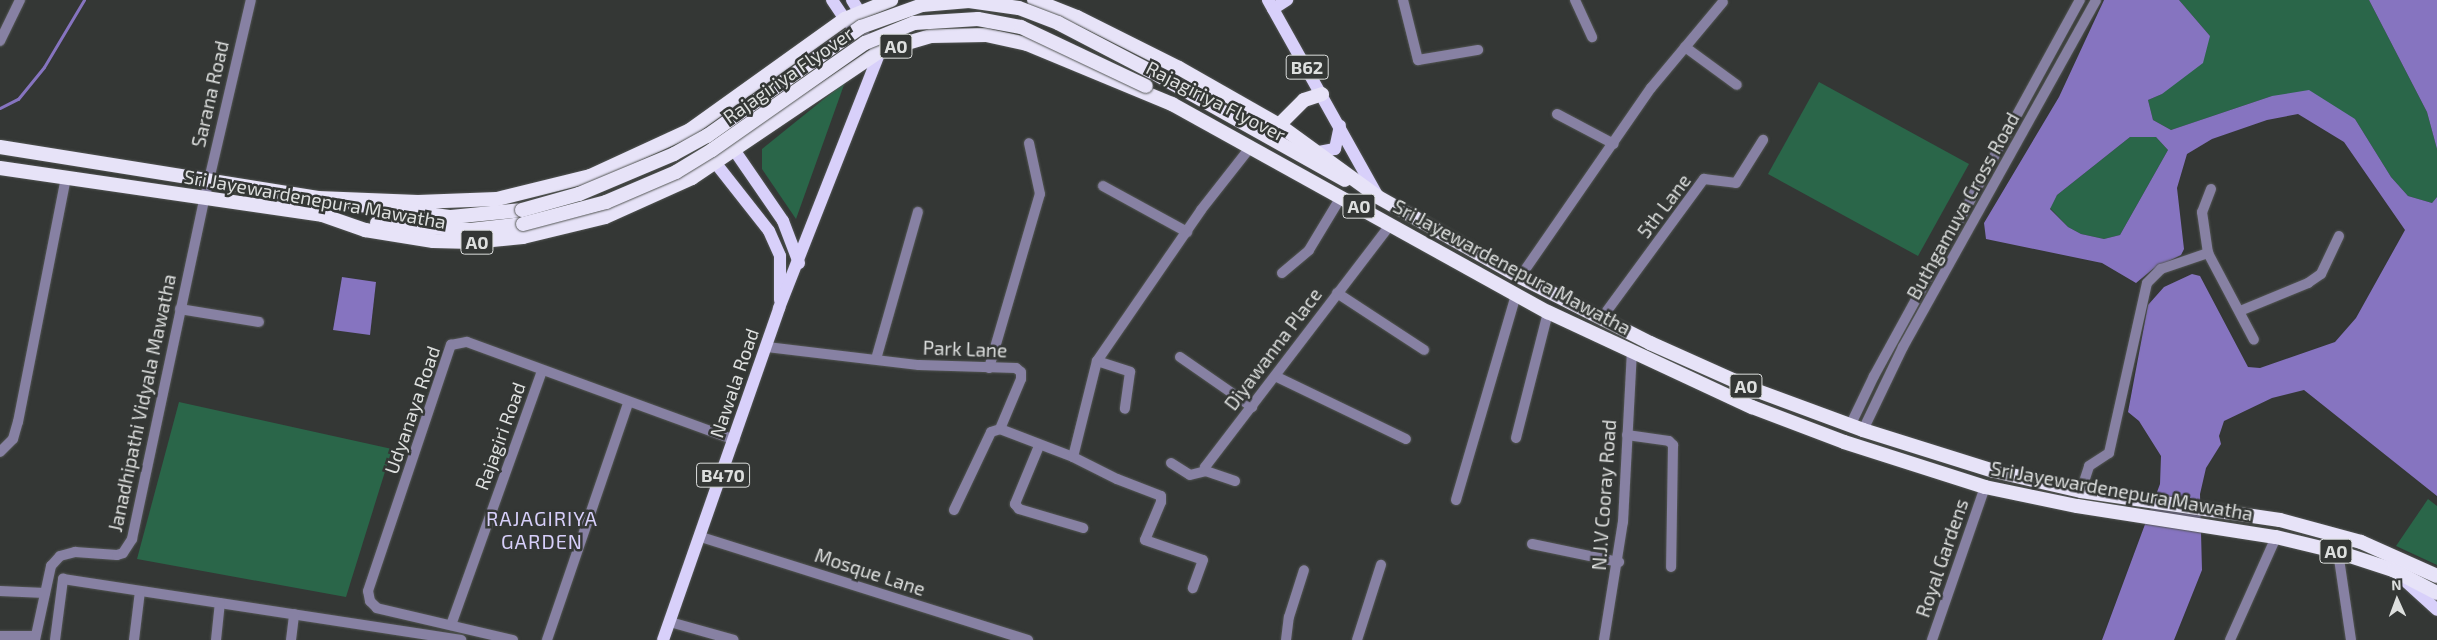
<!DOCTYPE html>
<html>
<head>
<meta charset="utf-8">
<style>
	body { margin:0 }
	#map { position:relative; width:2437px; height:640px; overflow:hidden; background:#343735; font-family:"Exo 2",sans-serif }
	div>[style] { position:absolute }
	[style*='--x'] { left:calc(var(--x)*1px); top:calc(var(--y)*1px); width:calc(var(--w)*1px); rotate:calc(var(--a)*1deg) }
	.green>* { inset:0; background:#2a6649 }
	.water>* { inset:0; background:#8674c0 }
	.stream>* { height:3px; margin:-1.5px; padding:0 1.5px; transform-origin:1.5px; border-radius:1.5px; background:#8674c0 }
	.roads { filter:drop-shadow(0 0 1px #525553) drop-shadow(0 0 1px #525553) }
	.minor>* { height:10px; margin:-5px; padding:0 5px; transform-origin:5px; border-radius:5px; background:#8781a3 }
	.tertiary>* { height:10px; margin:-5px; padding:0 5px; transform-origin:5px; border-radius:5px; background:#8781a3 }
	.primary>* { height:12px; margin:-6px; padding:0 6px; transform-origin:6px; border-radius:6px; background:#d8d0fa }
	.trunk>* { height:14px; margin:-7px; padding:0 7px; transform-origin:7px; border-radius:7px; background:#e7e3f8 }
	.bridges { filter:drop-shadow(0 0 1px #525553) drop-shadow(0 0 1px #525553) }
	.trunk-bridge>* { height:14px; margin:-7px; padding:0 7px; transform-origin:7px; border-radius:7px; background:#e7e3f8 }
	span { translate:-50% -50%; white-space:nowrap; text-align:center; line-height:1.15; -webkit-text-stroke:5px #343735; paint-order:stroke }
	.shield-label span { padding:1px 4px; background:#343735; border:1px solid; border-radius:4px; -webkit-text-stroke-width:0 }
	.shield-label { font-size:18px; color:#dddfde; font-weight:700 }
	.street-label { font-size:19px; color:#dddfde }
	.neighbourhood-label { font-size:20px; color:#d7cffa; letter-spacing:1px }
	.north { position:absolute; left:2372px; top:575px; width:50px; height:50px; -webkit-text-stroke:4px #343735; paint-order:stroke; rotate:358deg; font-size:14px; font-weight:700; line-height:20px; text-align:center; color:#dddfde }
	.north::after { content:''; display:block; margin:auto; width:18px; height:22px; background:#dddfde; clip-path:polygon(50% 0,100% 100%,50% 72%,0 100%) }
</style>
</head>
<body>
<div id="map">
	<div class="green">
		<i style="clip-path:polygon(2179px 0,2369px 0,2427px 112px,2437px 149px,2437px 197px,2432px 203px,2408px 196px,2391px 177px,2355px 119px,2272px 96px,2171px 130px,2153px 120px,2148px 100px,2162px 94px,2210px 36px)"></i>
		<i style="clip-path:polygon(845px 82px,796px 219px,762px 169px,762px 149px)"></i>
		<i style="clip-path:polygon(1819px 82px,1969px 164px,1918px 256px,1768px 174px)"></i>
		<i style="clip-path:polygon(2130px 137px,2156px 137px,2168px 150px,2120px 235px,2104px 239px,2081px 234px,2068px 227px,2050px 208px,2057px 195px)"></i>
		<i style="clip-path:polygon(179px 402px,392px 449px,346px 597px,137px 559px)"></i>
		<i style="clip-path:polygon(2428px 499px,2437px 506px,2437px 565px,2396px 546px)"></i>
	</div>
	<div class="water">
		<i style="clip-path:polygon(evenodd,2104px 0,2179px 0,2210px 36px,2203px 63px,2162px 94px,2148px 100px,2153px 120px,2171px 130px,2272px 96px,2309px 90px,2355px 119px,2391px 177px,2408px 196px,2432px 203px,2437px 197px,2437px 496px,2304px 390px,2272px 398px,2224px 421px,2219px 436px,2221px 444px,2206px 468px,2200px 494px,2202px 570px,2174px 640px,2102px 640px,2160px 484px,2161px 456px,2139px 421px,2128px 412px,2148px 305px,2164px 287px,2192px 274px,2200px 276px,2248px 367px,2260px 368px,2335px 342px,2356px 318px,2405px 230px,2344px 142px,2298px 114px,2267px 120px,2212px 139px,2187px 154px,2177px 188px,2184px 249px,2181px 255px,2153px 269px,2136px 283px,2102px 263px,1986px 239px,1984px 223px,2059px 97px,2104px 0,2130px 137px,2156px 137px,2168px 150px,2120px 235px,2104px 239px,2081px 234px,2068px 227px,2050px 209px,2057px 195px,2130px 137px)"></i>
		<i style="clip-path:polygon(2369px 0,2437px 0,2437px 149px,2427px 112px)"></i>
		<i style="clip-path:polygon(342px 277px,376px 282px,370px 335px,333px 330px)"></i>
	</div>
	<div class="stream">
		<i style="--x:0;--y:108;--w:20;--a:-27"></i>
		<i style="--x:18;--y:99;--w:41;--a:-50.9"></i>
		<i style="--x:44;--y:67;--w:78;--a:-59.2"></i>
	</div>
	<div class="roads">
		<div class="minor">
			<i style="--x:1403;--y:0;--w:62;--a:76"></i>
			<i style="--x:1418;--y:60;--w:61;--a:-9.5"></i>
			<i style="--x:1575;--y:0;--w:41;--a:65.3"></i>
			<i style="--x:0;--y:41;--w:46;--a:-64"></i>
			<i style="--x:1685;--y:47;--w:64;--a:36.2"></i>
			<i style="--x:1557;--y:114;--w:64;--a:27.8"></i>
			<i style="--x:1103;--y:186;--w:96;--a:28.7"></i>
			<i style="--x:2211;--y:189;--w:25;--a:111"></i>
			<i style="--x:2202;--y:212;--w:41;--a:81.7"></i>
			<i style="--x:2208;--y:253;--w:98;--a:62.1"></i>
			<i style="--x:1282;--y:273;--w:35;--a:-40"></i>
			<i style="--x:1309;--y:250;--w:62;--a:-58.9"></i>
			<i style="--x:1520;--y:277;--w:230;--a:-55.3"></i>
			<i style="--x:1651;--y:88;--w:112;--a:-50.1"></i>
			<i style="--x:1337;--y:293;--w:104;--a:33.2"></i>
			<i style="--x:180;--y:309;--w:80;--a:9.3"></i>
			<i style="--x:2240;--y:311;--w:74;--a:-22.4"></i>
			<i style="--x:2308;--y:283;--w:16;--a:-35"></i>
			<i style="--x:2321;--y:274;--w:42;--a:-64.7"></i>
			<i style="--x:1601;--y:319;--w:174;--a:-53.7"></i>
			<i style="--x:1704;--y:179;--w:32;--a:7"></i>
			<i style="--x:1736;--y:183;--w:51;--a:-57.9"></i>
			<i style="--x:1180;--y:357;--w:88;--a:34.8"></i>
			<i style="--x:876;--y:359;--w:153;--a:-74.1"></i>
			<i style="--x:1097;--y:361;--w:35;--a:18"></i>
			<i style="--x:1130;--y:372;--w:37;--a:98"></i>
			<i style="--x:989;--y:368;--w:181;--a:-73.7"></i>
			<i style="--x:1040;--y:194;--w:52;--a:-102.2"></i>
			<i style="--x:1277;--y:377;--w:143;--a:25.7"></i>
			<i style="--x:1850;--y:426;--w:55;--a:-64.4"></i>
			<i style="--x:1874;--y:376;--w:429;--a:-61.3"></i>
			<i style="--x:1863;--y:430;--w:92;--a:-64.3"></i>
			<i style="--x:1903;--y:347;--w:397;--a:-60.9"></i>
			<i style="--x:1627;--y:435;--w:42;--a:8.1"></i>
			<i style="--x:1669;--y:441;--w:6;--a:45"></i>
			<i style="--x:1673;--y:445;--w:122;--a:90.9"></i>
			<i style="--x:1516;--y:438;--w:130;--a:-75.7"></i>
			<i style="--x:1039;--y:446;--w:63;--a:112.5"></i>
			<i style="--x:1015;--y:504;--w:6;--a:51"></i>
			<i style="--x:1019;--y:509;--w:67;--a:16.5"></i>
			<i style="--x:0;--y:452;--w:18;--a:-45"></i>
			<i style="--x:13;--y:439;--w:18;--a:-74"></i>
			<i style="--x:18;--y:422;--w:250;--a:-78.9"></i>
			<i style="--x:1073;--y:457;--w:49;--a:26.6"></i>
			<i style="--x:1117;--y:479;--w:47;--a:21.1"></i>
			<i style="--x:1161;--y:496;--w:6;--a:90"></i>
			<i style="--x:1161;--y:502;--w:41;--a:112.8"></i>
			<i style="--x:1145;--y:540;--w:61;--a:19"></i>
			<i style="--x:1203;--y:560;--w:30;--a:110"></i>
			<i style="--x:1171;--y:463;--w:22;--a:32"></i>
			<i style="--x:1190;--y:475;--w:16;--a:-14"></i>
			<i style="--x:1235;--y:481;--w:31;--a:-161"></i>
			<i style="--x:1206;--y:471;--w:4;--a:-104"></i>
			<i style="--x:1205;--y:467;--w:306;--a:-52.6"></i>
			<i style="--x:2081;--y:491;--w:26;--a:-72"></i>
			<i style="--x:2089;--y:466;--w:24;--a:-33"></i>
			<i style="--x:2109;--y:453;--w:174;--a:-77.4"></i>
			<i style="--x:2147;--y:283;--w:20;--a:-45"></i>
			<i style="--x:2161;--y:269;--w:50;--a:-18.8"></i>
			<i style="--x:1456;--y:500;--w:214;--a:-73.7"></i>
			<i style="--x:954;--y:510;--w:86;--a:-64.6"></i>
			<i style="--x:991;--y:432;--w:9;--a:-18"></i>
			<i style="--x:701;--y:537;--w:343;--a:17.5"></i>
			<i style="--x:1532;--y:544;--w:89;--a:11.7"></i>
			<i style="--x:2338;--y:552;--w:89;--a:81.6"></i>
			<i style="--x:0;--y:591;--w:45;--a:2.5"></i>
			<i style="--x:670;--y:622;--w:66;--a:15.7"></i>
			<i style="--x:451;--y:625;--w:270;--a:-70.3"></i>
			<i style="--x:0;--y:636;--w:35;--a:0"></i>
			<i style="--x:35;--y:640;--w:76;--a:-77.8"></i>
			<i style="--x:51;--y:566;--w:13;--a:-48"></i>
			<i style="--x:60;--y:556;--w:16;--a:-15"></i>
			<i style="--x:75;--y:552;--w:42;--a:4.1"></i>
			<i style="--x:117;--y:555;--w:6;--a:-18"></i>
			<i style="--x:123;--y:553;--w:17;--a:-57"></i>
			<i style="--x:132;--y:539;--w:350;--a:-78"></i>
			<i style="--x:55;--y:640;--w:62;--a:-82.5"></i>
			<i style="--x:63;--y:579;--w:403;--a:8.7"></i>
			<i style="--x:134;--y:640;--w:49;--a:-83"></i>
			<i style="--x:216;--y:640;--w:37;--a:-84"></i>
			<i style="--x:291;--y:640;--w:26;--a:-83"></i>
			<i style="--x:513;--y:640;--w:140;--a:-166.8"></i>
			<i style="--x:377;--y:608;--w:10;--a:-135"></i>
			<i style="--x:370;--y:601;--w:10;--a:-101"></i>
			<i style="--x:368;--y:591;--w:260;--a:-71.4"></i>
			<i style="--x:451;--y:345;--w:16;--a:-11"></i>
			<i style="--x:467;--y:342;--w:285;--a:20.1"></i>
			<i style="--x:547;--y:640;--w:250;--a:-71.1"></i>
			<i style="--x:1286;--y:640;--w:23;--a:-83"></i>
			<i style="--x:1289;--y:617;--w:49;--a:-72.3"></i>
			<i style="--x:1357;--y:640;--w:79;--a:-72.3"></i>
			<i style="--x:1932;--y:640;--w:162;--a:-70.9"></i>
			<i style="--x:2230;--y:640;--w:113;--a:-65.9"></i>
		</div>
		<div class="tertiary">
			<i style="--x:205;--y:197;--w:202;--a:-76.9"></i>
			<i style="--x:767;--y:347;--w:153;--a:6.8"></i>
			<i style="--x:919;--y:365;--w:97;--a:1.8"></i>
			<i style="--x:1016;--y:368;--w:6;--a:39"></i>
			<i style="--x:1021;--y:372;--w:7;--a:90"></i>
			<i style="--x:1021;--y:379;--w:54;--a:112.8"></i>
			<i style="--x:1000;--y:429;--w:78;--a:21"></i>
			<i style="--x:1073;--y:457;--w:99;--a:-76"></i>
			<i style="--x:1097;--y:361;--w:183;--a:-55.4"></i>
			<i style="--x:1201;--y:210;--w:78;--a:-51.8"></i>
			<i style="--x:1604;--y:640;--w:120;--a:-80.9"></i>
			<i style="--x:1623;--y:522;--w:169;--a:-87"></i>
		</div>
		<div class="primary">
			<i style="--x:832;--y:0;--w:23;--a:56"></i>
			<i style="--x:845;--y:19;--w:42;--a:42.1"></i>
			<i style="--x:852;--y:0;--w:26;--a:58"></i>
			<i style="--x:1268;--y:0;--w:226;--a:60.8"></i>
			<i style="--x:1273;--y:9;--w:17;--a:-33"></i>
			<i style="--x:728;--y:141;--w:97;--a:55.5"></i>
			<i style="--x:783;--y:221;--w:45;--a:69.1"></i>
			<i style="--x:1319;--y:152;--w:16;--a:-11"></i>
			<i style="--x:1335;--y:149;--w:24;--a:-78"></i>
			<i style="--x:710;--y:156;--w:95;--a:51.8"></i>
			<i style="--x:769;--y:231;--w:27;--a:66"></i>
			<i style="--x:780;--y:256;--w:44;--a:90"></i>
			<i style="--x:2402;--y:578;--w:47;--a:42.4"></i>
			<i style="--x:663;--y:640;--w:352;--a:-70.7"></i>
			<i style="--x:779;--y:308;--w:276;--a:-68.5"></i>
		</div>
		<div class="trunk">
			<i style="--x:1034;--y:0;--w:46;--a:21.6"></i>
			<i style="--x:1077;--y:17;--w:114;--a:26.6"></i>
			<i style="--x:1179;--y:68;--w:115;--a:29.7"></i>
			<i style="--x:1279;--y:125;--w:122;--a:36"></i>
			<i style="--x:1378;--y:197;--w:163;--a:29.4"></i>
			<i style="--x:1520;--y:277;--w:146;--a:26.9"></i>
			<i style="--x:1650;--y:343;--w:115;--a:24.1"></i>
			<i style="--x:1755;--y:390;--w:115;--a:20.3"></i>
			<i style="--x:1863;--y:430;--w:137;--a:17.4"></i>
			<i style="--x:1994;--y:471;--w:89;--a:12.9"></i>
			<i style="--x:2081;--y:491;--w:201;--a:8.3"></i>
			<i style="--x:2280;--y:520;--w:84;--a:15.2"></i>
			<i style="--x:2361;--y:542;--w:83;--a:24.1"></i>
			<i style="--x:1152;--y:72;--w:221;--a:29.2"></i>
			<i style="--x:1279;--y:125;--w:35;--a:-45"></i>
			<i style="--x:1304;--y:100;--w:19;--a:-18"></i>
			<i style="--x:0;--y:147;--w:322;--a:9.1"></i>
			<i style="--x:318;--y:198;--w:100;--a:2.3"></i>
			<i style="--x:418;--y:202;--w:79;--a:-2.2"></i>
			<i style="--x:497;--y:199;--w:96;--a:-13.9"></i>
			<i style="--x:590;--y:176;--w:110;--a:-24.7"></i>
			<i style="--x:690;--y:130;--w:191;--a:-35.6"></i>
			<i style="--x:845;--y:19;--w:50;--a:-22.4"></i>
			<i style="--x:0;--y:168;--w:325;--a:8.3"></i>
			<i style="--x:322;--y:215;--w:46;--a:19.2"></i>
			<i style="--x:365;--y:230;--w:69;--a:9.2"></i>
			<i style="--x:433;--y:241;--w:40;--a:1.4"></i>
			<i style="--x:473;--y:242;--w:50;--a:-5.7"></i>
			<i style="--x:523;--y:237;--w:84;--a:-13.7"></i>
			<i style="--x:605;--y:217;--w:95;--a:-24.1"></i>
			<i style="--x:692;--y:178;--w:227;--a:-34"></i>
			<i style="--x:880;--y:51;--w:53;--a:-16.4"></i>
			<i style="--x:931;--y:36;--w:55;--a:-1"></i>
			<i style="--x:986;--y:35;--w:42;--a:12.4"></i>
			<i style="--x:1027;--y:44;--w:157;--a:22.5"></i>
			<i style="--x:1172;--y:104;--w:430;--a:29"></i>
			<i style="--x:1548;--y:312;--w:225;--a:25"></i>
			<i style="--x:1752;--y:407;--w:98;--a:20.8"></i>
			<i style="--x:1844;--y:442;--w:148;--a:17.7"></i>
			<i style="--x:1985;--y:487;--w:94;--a:11.7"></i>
			<i style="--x:2077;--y:506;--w:201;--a:8.9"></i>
			<i style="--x:2276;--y:537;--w:64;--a:13.6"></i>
			<i style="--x:2338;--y:552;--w:58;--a:18.1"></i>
			<i style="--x:2393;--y:570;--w:50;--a:27.6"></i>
			<i style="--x:353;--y:204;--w:99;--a:7.6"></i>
			<i style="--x:451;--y:217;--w:71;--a:-5.6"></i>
			<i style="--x:377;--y:223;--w:93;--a:4.3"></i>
			<i style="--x:470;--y:230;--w:53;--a:-6.5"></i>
		</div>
	</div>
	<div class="bridges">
		<div class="trunk-bridge">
			<i style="--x:522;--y:210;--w:59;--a:-15.7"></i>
			<i style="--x:579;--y:194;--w:103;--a:-22.8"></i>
			<i style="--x:674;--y:154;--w:38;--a:-29"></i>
			<i style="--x:707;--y:136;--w:189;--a:-35.3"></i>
			<i style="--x:861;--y:27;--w:65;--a:-19.8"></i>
			<i style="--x:922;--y:5;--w:47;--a:-4.9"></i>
			<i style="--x:969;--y:1;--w:50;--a:8"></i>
			<i style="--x:1019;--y:8;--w:42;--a:21"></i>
			<i style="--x:1058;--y:23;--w:106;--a:27.5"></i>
			<i style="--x:523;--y:224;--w:86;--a:-14.8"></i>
			<i style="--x:606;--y:202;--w:76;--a:-23.2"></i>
			<i style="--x:676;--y:172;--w:42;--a:-31.4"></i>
			<i style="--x:712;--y:150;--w:187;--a:-35"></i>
			<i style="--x:865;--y:43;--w:53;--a:-22.2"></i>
			<i style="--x:914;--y:23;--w:64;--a:-3.6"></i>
			<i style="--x:978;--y:19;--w:44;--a:10.5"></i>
			<i style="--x:1021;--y:27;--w:138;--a:25.3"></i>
		</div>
	</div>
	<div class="shield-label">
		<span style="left:896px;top:46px">A0</span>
		<span style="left:1307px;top:67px">B62</span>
		<span style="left:1359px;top:206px">A0</span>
		<span style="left:477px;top:242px">A0</span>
		<span style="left:1746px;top:386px">A0</span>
		<span style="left:723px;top:475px">B470</span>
		<span style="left:2336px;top:551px">A0</span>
	</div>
	<div class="street-label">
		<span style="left:788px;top:75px;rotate:-35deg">Rajagiriya Flyover</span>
		<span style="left:210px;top:94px;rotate:-77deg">Sarana Road</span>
		<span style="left:1216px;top:101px;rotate:27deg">Rajagiriya Flyover</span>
		<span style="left:315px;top:199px;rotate:10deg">Sri Jayewardenepura Mawatha</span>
		<span style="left:1664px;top:206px;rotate:-53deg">5th Lane</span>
		<span style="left:1963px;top:206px;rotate:-61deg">Buthgamuva Cross Road</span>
		<span style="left:1512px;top:267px;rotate:28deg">Sri Jayewardenepura Mawatha</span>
		<span style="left:965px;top:349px;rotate:2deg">Park Lane</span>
		<span style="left:1273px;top:349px;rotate:-53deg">Diyawanna Place</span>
		<span style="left:734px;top:383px;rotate:-71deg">Nawala Road</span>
		<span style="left:142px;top:403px;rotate:-78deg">Janadhipathi Vidyala Mawatha</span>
		<span style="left:412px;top:410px;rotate:-71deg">Udyanaya Road</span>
		<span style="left:500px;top:436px;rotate:-70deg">Rajagiri Road</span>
		<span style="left:2122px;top:491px;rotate:10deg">Sri Jayewardenepura Mawatha</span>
		<span style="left:1604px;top:495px;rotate:-86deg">N.J.V Cooray Road</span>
		<span style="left:1942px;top:558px;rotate:-71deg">Royal Gardens</span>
		<span style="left:870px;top:572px;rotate:18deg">Mosque Lane</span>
	</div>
	<div class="neighbourhood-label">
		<span style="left:542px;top:530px">RAJAGIRIYA<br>GARDEN</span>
	</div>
	<div class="north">N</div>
</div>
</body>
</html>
